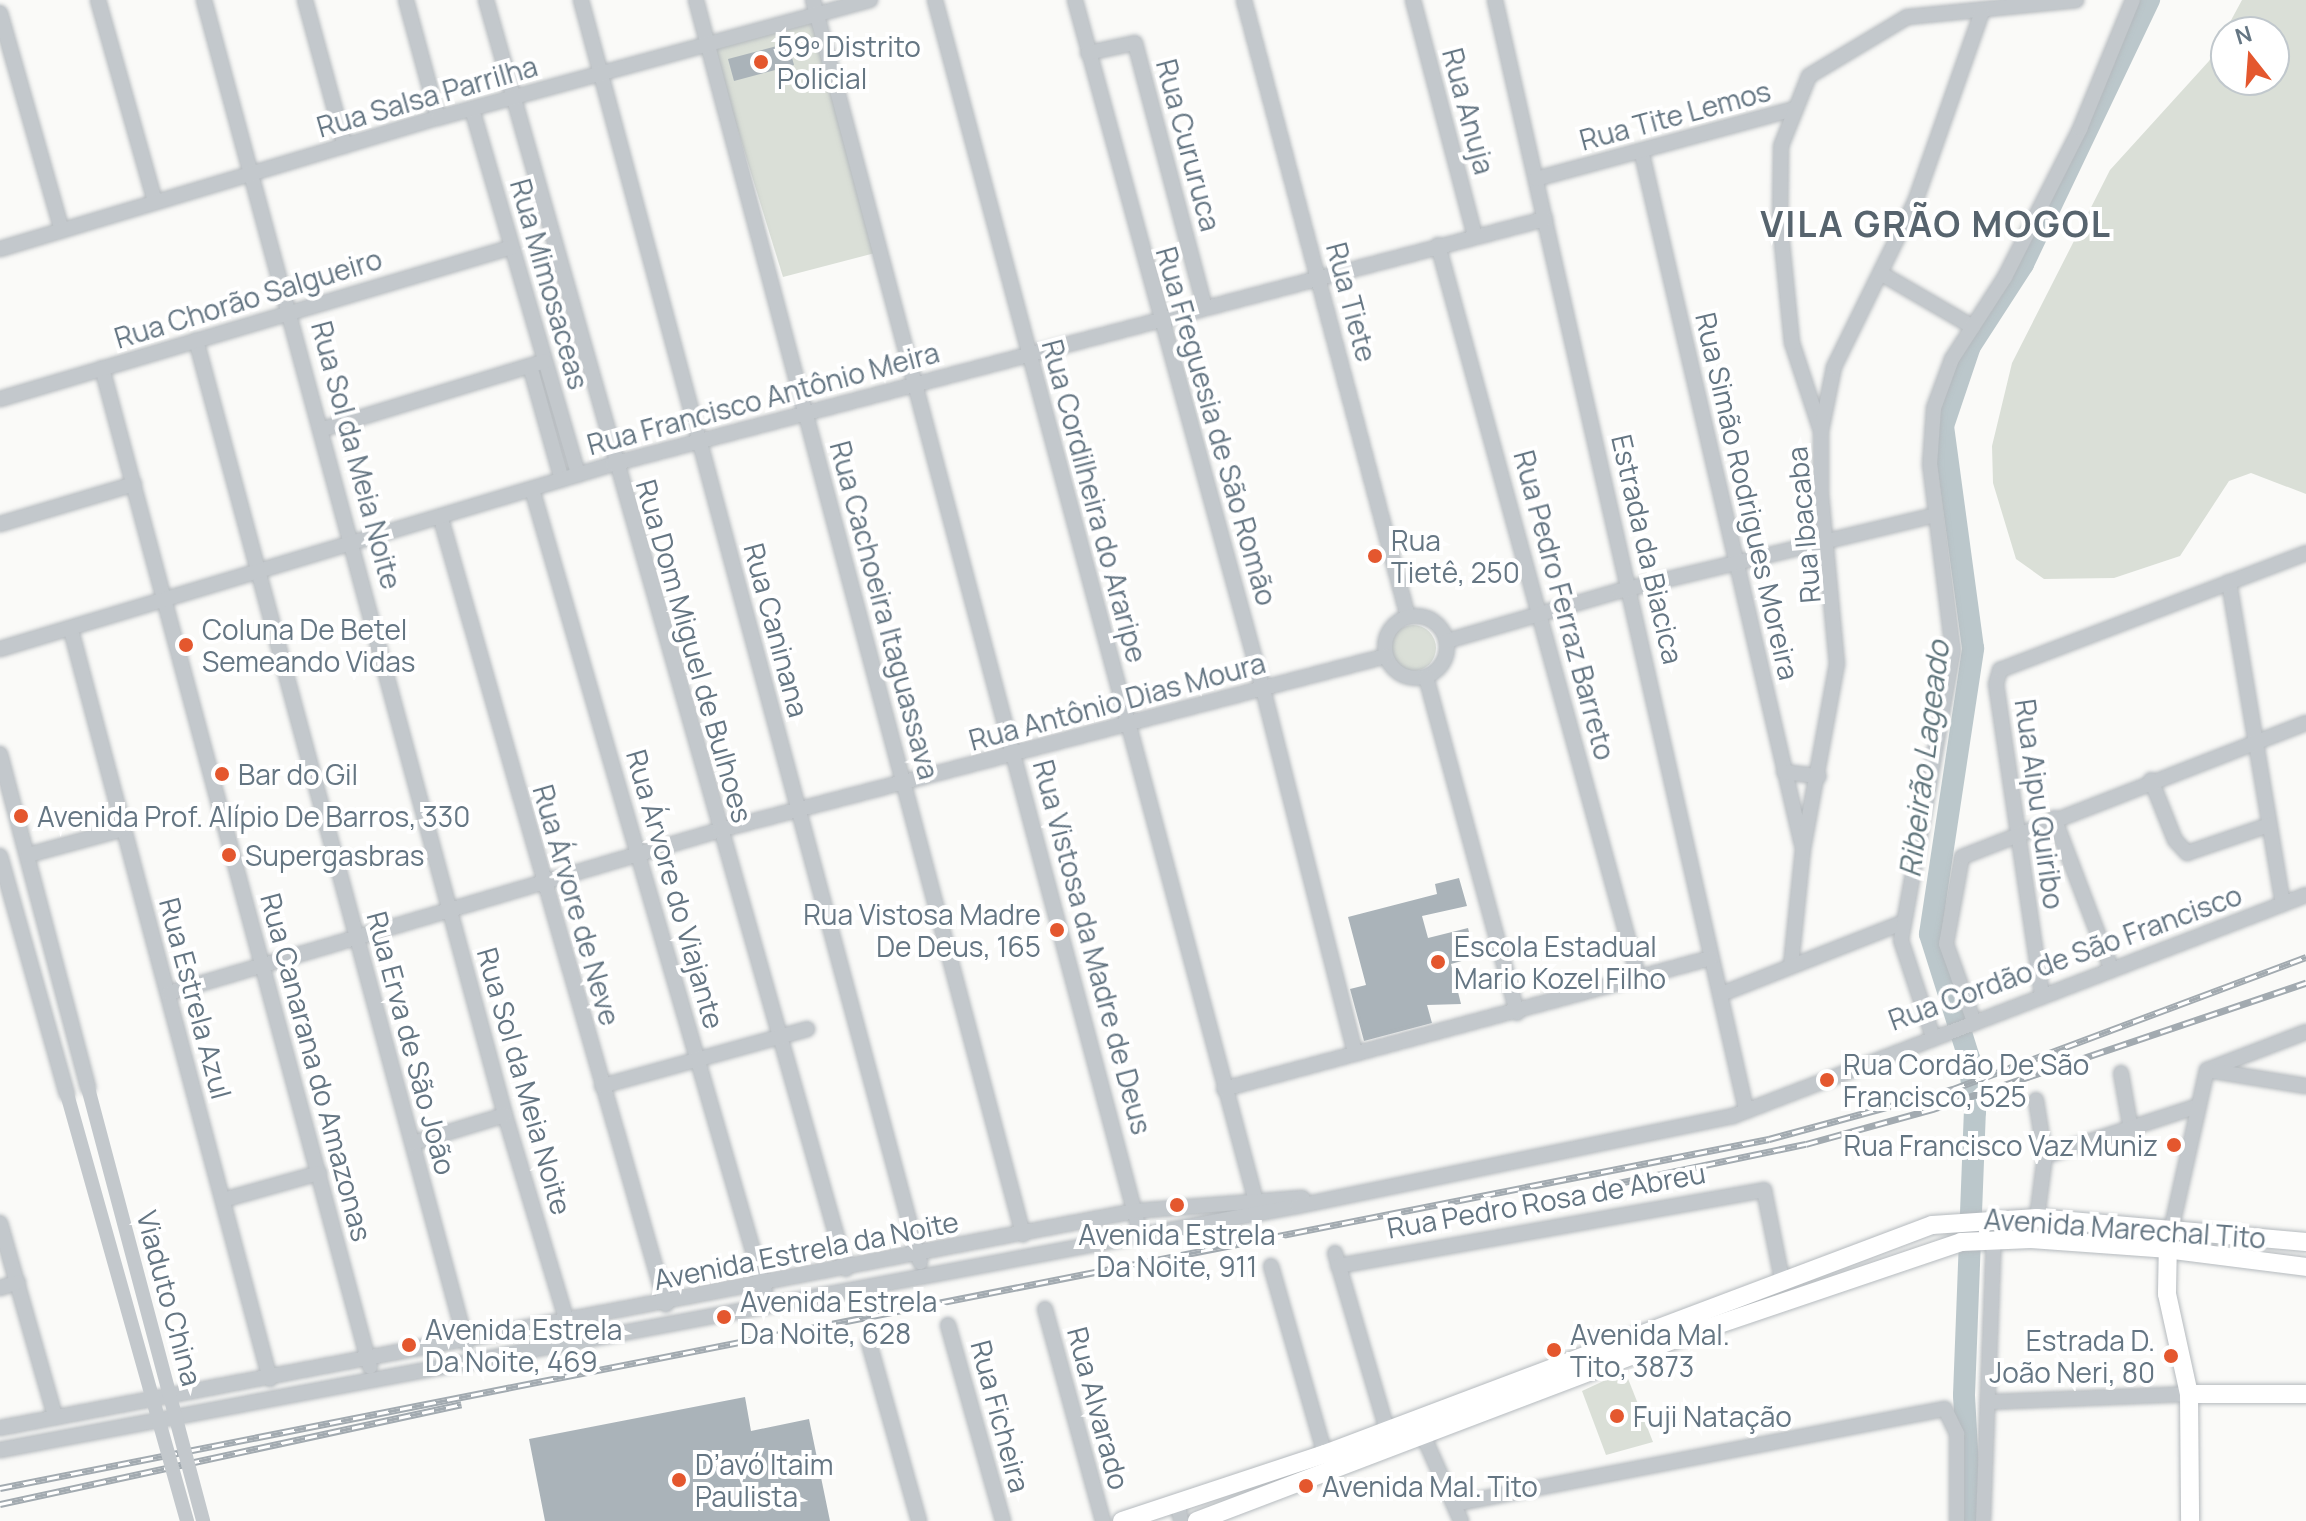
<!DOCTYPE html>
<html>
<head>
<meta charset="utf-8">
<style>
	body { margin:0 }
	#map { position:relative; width:2306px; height:1521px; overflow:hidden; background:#fafaf8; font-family:Manrope,sans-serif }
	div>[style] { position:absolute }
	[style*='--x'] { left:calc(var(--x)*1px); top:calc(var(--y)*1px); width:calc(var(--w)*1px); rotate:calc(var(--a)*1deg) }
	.green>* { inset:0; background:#dadfd7 }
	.round { border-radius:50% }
	.river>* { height:22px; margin:-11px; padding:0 11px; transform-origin:11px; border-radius:11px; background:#bbc7cb }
	.building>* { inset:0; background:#aab3b9 }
	.roads { filter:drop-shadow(0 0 2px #b5babe) drop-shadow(0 0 2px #b5babe) }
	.minor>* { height:14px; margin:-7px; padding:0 7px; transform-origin:7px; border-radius:7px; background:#c3c8cc }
	.minor>.ring { margin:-7px; padding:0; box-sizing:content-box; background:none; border:14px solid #c3c8cc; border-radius:50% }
	.major>* { height:18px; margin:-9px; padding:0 9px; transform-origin:9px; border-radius:9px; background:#fff }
	.rail>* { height:7px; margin-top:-3.5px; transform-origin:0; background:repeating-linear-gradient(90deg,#fff 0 12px,#a2aab0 0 24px); box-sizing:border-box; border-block:2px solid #a2aab0 }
	.minor-bridge>* { height:14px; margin:-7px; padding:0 7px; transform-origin:7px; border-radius:7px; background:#c3c8cc }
	.dots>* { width:22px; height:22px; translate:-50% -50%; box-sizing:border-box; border:4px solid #fff; border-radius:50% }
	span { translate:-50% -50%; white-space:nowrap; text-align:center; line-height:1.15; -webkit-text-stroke:8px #fff; paint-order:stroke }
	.poi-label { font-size:28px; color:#657683 }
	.left { translate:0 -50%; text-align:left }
	.right { translate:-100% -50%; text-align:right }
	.street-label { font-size:28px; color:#657683 }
	.water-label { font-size:30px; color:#60757c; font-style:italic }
	.district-label { font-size:36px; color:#57646e; font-weight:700; letter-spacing:2px }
	.north { position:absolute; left:2210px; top:16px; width:80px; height:80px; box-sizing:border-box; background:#fff; border:2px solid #c1c8cd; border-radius:50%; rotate:343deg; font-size:22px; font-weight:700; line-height:32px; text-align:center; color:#657683 }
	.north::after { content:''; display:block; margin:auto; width:28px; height:36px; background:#e4572e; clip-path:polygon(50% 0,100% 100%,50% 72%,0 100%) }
</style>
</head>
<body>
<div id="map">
	<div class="green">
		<i style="clip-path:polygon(evenodd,2242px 0,2306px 0,2306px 494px,2251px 473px,2229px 481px,2180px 556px,2114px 578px,2044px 579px,2016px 559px,1993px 483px,1992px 446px,2012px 363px,2110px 170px,2209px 61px,2242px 0,2226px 32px,2274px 32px,2274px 80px,2226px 80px,2226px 32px)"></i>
		<i style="clip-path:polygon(813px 20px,875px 253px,783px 277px,712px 46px)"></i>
		<i class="round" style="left:1390px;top:625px;width:46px;height:46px"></i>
		<i style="clip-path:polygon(1625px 1371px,1653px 1442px,1606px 1455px,1582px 1391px)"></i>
	</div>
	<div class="river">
		<i style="--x:1971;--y:1521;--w:126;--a:-93.2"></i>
		<i style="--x:1964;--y:1395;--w:283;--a:-87.8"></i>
		<i style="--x:1975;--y:1112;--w:54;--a:-96.3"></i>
		<i style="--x:1969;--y:1058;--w:130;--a:-107.5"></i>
		<i style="--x:1930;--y:934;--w:289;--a:-81.4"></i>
		<i style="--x:1973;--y:648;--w:224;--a:-97.7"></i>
		<i style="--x:1943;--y:426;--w:84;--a:-71.4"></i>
		<i style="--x:1970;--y:346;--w:98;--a:-57.1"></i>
		<i style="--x:2023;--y:264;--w:293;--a:-64.5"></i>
	</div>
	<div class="building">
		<i style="clip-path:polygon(788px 43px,794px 65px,734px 81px,728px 59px)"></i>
		<i style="clip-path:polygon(1459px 878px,1467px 906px,1422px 916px,1428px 938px,1468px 928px,1471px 940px,1479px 938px,1483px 950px,1476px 957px,1451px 964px,1461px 1004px,1427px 1005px,1432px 1023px,1364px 1041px,1350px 989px,1366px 985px,1348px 917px,1437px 894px,1435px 884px)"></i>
		<i style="clip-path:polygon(745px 1397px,751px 1431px,809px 1419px,830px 1521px,545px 1521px,529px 1439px)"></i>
	</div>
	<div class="roads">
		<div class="minor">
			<i style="--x:98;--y:0;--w:210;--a:74.2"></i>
			<i style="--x:204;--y:0;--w:1155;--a:74.89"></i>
			<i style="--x:505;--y:1115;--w:236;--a:73.3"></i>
			<i style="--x:305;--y:0;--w:151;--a:74.7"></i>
			<i style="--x:406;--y:0;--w:122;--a:74.8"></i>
			<i style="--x:486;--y:0;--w:1319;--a:74.16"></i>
			<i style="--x:581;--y:0;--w:1307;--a:74.96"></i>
			<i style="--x:696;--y:0;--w:1277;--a:75.16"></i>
			<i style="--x:813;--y:0;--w:1275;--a:75.14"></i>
			<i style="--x:935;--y:0;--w:1251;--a:75.04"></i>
			<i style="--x:1075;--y:0;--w:714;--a:74.74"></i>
			<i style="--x:1263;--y:689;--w:375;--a:75.8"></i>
			<i style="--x:1244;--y:0;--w:638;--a:75.11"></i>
			<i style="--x:1413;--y:0;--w:244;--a:75.3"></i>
			<i style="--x:1495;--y:0;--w:1137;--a:77.25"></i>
			<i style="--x:0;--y:13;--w:226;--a:74.1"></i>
			<i style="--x:1088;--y:53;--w:48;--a:-12"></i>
			<i style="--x:1135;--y:43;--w:274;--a:75.2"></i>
			<i style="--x:472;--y:109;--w:381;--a:73.8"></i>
			<i style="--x:1642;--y:154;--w:709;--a:76.96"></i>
			<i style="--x:1536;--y:179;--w:267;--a:-15.2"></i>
			<i style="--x:1438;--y:245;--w:761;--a:74.69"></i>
			<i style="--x:0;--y:249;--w:457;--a:-16.7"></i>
			<i style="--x:438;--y:118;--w:448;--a:-15.3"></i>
			<i style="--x:1882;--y:274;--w:105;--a:30.2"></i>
			<i style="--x:196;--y:340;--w:1039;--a:74.93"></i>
			<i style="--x:530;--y:366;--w:118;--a:74.3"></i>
			<i style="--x:102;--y:368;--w:1034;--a:74.98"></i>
			<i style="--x:0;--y:399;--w:534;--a:-16.53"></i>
			<i style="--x:323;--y:429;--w:232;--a:-17"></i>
			<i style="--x:1821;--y:431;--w:93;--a:-108.2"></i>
			<i style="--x:1792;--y:343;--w:122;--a:-95.7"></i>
			<i style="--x:1780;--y:222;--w:76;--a:-89.2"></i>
			<i style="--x:1781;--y:146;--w:75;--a:-68.2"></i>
			<i style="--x:1809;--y:76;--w:114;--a:-31"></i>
			<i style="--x:1907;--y:17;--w:170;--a:-5.7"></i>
			<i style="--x:532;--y:489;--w:836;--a:73.82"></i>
			<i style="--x:441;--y:519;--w:817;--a:74.01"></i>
			<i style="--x:0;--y:524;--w:140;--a:-16.6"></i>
			<i style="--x:2229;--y:582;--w:326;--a:80.5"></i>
			<i class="ring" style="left:1385px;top:616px;width:48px;height:48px"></i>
			<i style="--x:71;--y:630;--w:775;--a:75.12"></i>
			<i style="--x:1447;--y:641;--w:179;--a:-16.2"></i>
			<i style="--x:1619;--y:591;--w:326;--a:-13.5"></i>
			<i style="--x:0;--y:649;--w:640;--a:-16.79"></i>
			<i style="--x:613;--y:464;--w:964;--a:-14.73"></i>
			<i style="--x:1426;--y:677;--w:348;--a:74.8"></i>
			<i style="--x:0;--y:754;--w:345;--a:75.2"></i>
			<i style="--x:1784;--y:772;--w:35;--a:7"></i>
			<i style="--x:2151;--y:780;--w:65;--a:68.2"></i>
			<i style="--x:2175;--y:840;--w:18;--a:47"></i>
			<i style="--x:2187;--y:853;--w:87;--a:-18.9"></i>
			<i style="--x:2054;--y:818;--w:160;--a:69.2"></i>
			<i style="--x:28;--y:855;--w:99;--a:-15.2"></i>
			<i style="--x:0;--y:856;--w:247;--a:74.3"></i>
			<i style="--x:1791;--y:965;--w:117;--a:-84.1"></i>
			<i style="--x:1803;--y:849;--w:188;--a:-79.6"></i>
			<i style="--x:1837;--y:664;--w:171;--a:-95.4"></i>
			<i style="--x:1821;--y:494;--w:63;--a:-90"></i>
			<i style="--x:1821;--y:431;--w:65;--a:-78.5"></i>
			<i style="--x:1834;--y:367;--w:184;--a:-63.9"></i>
			<i style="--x:1915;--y:202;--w:201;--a:-70.6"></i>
			<i style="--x:169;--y:993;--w:575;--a:-16.48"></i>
			<i style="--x:720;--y:830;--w:688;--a:-14.64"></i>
			<i style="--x:1724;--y:993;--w:193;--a:-21.5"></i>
			<i style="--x:2042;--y:995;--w:314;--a:-98.4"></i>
			<i style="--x:1996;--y:684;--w:15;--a:-74"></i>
			<i style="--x:2000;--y:670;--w:328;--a:-20.9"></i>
			<i style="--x:1973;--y:1019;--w:80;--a:-109.8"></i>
			<i style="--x:1946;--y:944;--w:88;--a:-79.6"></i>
			<i style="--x:1962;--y:857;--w:369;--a:-21.3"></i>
			<i style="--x:1932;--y:1034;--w:99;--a:-108.3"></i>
			<i style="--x:1901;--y:940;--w:294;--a:-79.8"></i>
			<i style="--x:1953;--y:651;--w:187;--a:-97"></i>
			<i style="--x:1930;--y:465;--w:57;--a:-86"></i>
			<i style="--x:1934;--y:408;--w:52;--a:-69.8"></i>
			<i style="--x:1952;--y:359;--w:98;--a:-57.1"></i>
			<i style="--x:2005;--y:277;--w:166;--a:-63.1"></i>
			<i style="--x:2080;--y:129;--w:139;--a:-67.7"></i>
			<i style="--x:2207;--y:1070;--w:106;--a:-21"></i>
			<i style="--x:2207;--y:1070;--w:100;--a:9.2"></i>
			<i style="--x:2121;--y:1073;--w:58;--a:80"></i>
			<i style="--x:602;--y:1086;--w:213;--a:-15.5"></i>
			<i style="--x:1224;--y:1089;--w:504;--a:-15.06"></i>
			<i style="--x:2036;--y:1100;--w:57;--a:80.9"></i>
			<i style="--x:2045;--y:1156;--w:63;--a:97.4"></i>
			<i style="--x:413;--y:1143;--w:96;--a:-16.9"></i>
			<i style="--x:2045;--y:1156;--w:158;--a:-18.1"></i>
			<i style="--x:223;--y:1200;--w:100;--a:-15.7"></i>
			<i style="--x:0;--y:1223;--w:201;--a:74.1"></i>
			<i style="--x:2172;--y:1226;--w:160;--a:-77.4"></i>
			<i style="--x:1335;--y:1253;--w:184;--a:73.6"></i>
			<i style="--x:1271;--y:1266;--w:196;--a:74"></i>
			<i style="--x:1338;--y:1266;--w:433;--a:-10.1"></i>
			<i style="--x:1764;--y:1190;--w:91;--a:78.6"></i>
			<i style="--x:0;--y:1288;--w:19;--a:-18"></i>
			<i style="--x:1045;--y:1309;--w:220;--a:74.7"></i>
			<i style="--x:948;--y:1325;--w:204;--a:74.3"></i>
			<i style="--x:869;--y:1343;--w:185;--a:74.3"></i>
			<i style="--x:1990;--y:1402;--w:199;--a:-2.3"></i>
			<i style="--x:1419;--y:1426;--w:104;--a:66.1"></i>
			<i style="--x:0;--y:1428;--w:1156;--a:-10.82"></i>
			<i style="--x:1135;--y:1211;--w:168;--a:-4.5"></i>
			<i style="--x:0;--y:1450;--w:1321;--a:-10.65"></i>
			<i style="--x:1298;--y:1206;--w:444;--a:-11.7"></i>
			<i style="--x:1733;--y:1116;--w:614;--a:-21.09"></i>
			<i style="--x:1455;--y:1504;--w:499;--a:-11"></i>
			<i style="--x:1945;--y:1409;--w:28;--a:64"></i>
			<i style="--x:1957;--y:1434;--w:87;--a:90"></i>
			<i style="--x:1178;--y:1505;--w:16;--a:79"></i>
			<i style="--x:1983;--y:1521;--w:282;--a:-87.8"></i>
		</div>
		<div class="major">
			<i style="--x:2168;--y:1240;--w:54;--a:91.1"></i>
			<i style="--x:2167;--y:1294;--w:102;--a:77.6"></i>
			<i style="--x:2189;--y:1394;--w:127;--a:89.5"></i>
			<i style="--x:2189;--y:1394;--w:117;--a:0"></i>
			<i style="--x:1122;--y:1521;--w:214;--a:-18.3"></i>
			<i style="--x:1325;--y:1454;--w:649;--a:-20.67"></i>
			<i style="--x:1932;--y:1225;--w:105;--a:-3.8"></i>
			<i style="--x:2037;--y:1218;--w:270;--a:5.1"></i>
			<i style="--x:1197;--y:1521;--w:518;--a:-20.82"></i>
			<i style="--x:1681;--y:1337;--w:296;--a:-18.7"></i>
			<i style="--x:1961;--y:1242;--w:70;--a:-2.5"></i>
			<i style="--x:2031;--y:1239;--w:135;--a:4.2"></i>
			<i style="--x:2166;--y:1249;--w:141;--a:7.3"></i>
		</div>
	</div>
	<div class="rail">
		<i style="--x:1609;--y:1185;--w:201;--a:-11.8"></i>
		<i style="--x:1806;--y:1144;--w:132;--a:-15.4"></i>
		<i style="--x:1933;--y:1109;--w:394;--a:-18.7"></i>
		<i style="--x:0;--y:1488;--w:1803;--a:-11.16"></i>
		<i style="--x:1769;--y:1139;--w:191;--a:-15.2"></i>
		<i style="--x:1953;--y:1089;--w:377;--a:-20.5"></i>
		<i style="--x:0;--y:1504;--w:472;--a:-12.2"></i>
	</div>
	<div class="minor-bridge">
		<i style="--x:88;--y:1088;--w:448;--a:75.1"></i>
		<i style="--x:67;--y:1094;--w:444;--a:74.3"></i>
	</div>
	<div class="dots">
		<i style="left:761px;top:62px;background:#e4572e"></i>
		<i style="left:1375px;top:556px;background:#e4572e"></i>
		<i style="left:186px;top:645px;background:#e4572e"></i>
		<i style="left:222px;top:774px;background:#e4572e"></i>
		<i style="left:21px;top:816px;background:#e4572e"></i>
		<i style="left:229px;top:855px;background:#e4572e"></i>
		<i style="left:1057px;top:930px;background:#e4572e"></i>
		<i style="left:1438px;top:962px;background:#e4572e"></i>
		<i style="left:1827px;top:1080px;background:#e4572e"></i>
		<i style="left:2174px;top:1145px;background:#e4572e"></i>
		<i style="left:1177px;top:1205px;background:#e4572e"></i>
		<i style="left:724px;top:1317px;background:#e4572e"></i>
		<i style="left:409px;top:1345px;background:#e4572e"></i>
		<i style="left:1554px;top:1350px;background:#e4572e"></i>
		<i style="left:2171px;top:1356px;background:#e4572e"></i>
		<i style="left:1617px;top:1416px;background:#e4572e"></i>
		<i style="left:679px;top:1480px;background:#e4572e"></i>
		<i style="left:1306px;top:1486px;background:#e4572e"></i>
	</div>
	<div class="poi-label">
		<span class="left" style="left:777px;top:62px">59º Distrito<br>Policial</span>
		<span class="left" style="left:1391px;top:556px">Rua<br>Tietê, 250</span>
		<span class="left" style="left:202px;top:645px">Coluna De Betel<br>Semeando Vidas</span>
		<span class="left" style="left:238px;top:774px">Bar do Gil</span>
		<span class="left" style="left:37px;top:816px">Avenida Prof. Alípio De Barros, 330</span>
		<span class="left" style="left:245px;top:855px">Supergasbras</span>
		<span class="right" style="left:1041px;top:930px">Rua Vistosa Madre<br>De Deus, 165</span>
		<span class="left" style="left:1454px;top:962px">Escola Estadual<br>Mario Kozel Filho</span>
		<span class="left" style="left:1843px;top:1080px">Rua Cordão De São<br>Francisco, 525</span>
		<span class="right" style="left:2158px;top:1145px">Rua Francisco Vaz Muniz</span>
		<span style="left:1177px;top:1250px">Avenida Estrela<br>Da Noite, 911</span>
		<span class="left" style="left:740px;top:1317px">Avenida Estrela<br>Da Noite, 628</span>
		<span class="left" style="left:425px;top:1345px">Avenida Estrela<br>Da Noite, 469</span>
		<span class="left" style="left:1570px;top:1350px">Avenida Mal.<br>Tito, 3873</span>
		<span class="right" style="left:2155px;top:1356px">Estrada D.<br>João Neri, 80</span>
		<span class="left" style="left:1633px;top:1416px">Fuji Natação</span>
		<span class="left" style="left:695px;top:1480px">D’avó Itaim<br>Paulista</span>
		<span class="left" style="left:1322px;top:1486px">Avenida Mal. Tito</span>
	</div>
	<div class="street-label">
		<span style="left:427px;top:96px;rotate:-16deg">Rua Salsa Parrilha</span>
		<span style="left:1469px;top:111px;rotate:75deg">Rua Anuja</span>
		<span style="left:1675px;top:115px;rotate:-15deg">Rua Tite Lemos</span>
		<span style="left:1189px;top:145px;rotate:75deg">Rua Cururuca</span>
		<span style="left:550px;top:284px;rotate:74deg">Rua Mimosaceas</span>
		<span style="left:248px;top:298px;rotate:-17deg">Rua Chorão Salgueiro</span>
		<span style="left:1352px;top:302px;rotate:75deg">Rua Tiete</span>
		<span style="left:763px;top:398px;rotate:-15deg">Rua Francisco Antônio Meira</span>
		<span style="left:1217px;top:426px;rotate:74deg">Rua Freguesia de São Romão</span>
		<span style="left:357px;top:455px;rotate:75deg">Rua Sol da Meia Noite</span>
		<span style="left:1748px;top:496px;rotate:77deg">Rua Simão Rodrigues Moreira</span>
		<span style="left:1095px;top:501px;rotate:75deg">Rua Cordilheira do Araripe</span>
		<span style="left:1803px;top:525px;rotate:-95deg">Rua Ibacaba</span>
		<span style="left:1648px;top:549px;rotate:77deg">Estrada da Biacica</span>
		<span style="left:1565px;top:605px;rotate:75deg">Rua Pedro Ferraz Barreto</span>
		<span style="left:885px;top:610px;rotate:75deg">Rua Cachoeira Itaguassava</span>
		<span style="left:777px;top:630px;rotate:75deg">Rua Caninana</span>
		<span style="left:695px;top:651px;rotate:74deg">Rua Dom Miguel de Bulhoes</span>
		<span style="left:1117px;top:701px;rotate:-15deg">Rua Antônio Dias Moura</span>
		<span style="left:2040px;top:804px;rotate:82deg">Rua Aipu Quiribo</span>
		<span style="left:676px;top:889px;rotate:74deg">Rua Árvore do Viajante</span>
		<span style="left:577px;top:905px;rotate:74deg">Rua Árvore de Neve</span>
		<span style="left:1093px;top:947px;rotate:75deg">Rua Vistosa da Madre de Deus</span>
		<span style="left:2065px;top:957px;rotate:-20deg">Rua Cordão de São Francisco</span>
		<span style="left:196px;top:998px;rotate:75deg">Rua Estrela Azul</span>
		<span style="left:412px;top:1043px;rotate:75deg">Rua Erva de São João</span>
		<span style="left:317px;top:1067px;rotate:75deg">Rua Canarana do Amazonas</span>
		<span style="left:525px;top:1081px;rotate:74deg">Rua Sol da Meia Noite</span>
		<span style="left:1546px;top:1200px;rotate:-10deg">Rua Pedro Rosa de Abreu</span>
		<span style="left:2125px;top:1228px;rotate:4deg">Avenida Marechal Tito</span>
		<span style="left:806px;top:1250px;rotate:-11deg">Avenida Estrela da Noite</span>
		<span style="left:170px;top:1298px;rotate:75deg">Viaduto China</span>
		<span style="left:1099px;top:1408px;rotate:75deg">Rua Alvarado</span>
		<span style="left:1001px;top:1416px;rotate:75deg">Rua Ficheira</span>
	</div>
	<div class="water-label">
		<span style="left:1924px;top:759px;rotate:-83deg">Ribeirão Lageado</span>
	</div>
	<div class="district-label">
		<span style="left:1936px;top:224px">VILA GRÃO MOGOL</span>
	</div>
	<div class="north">N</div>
</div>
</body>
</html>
